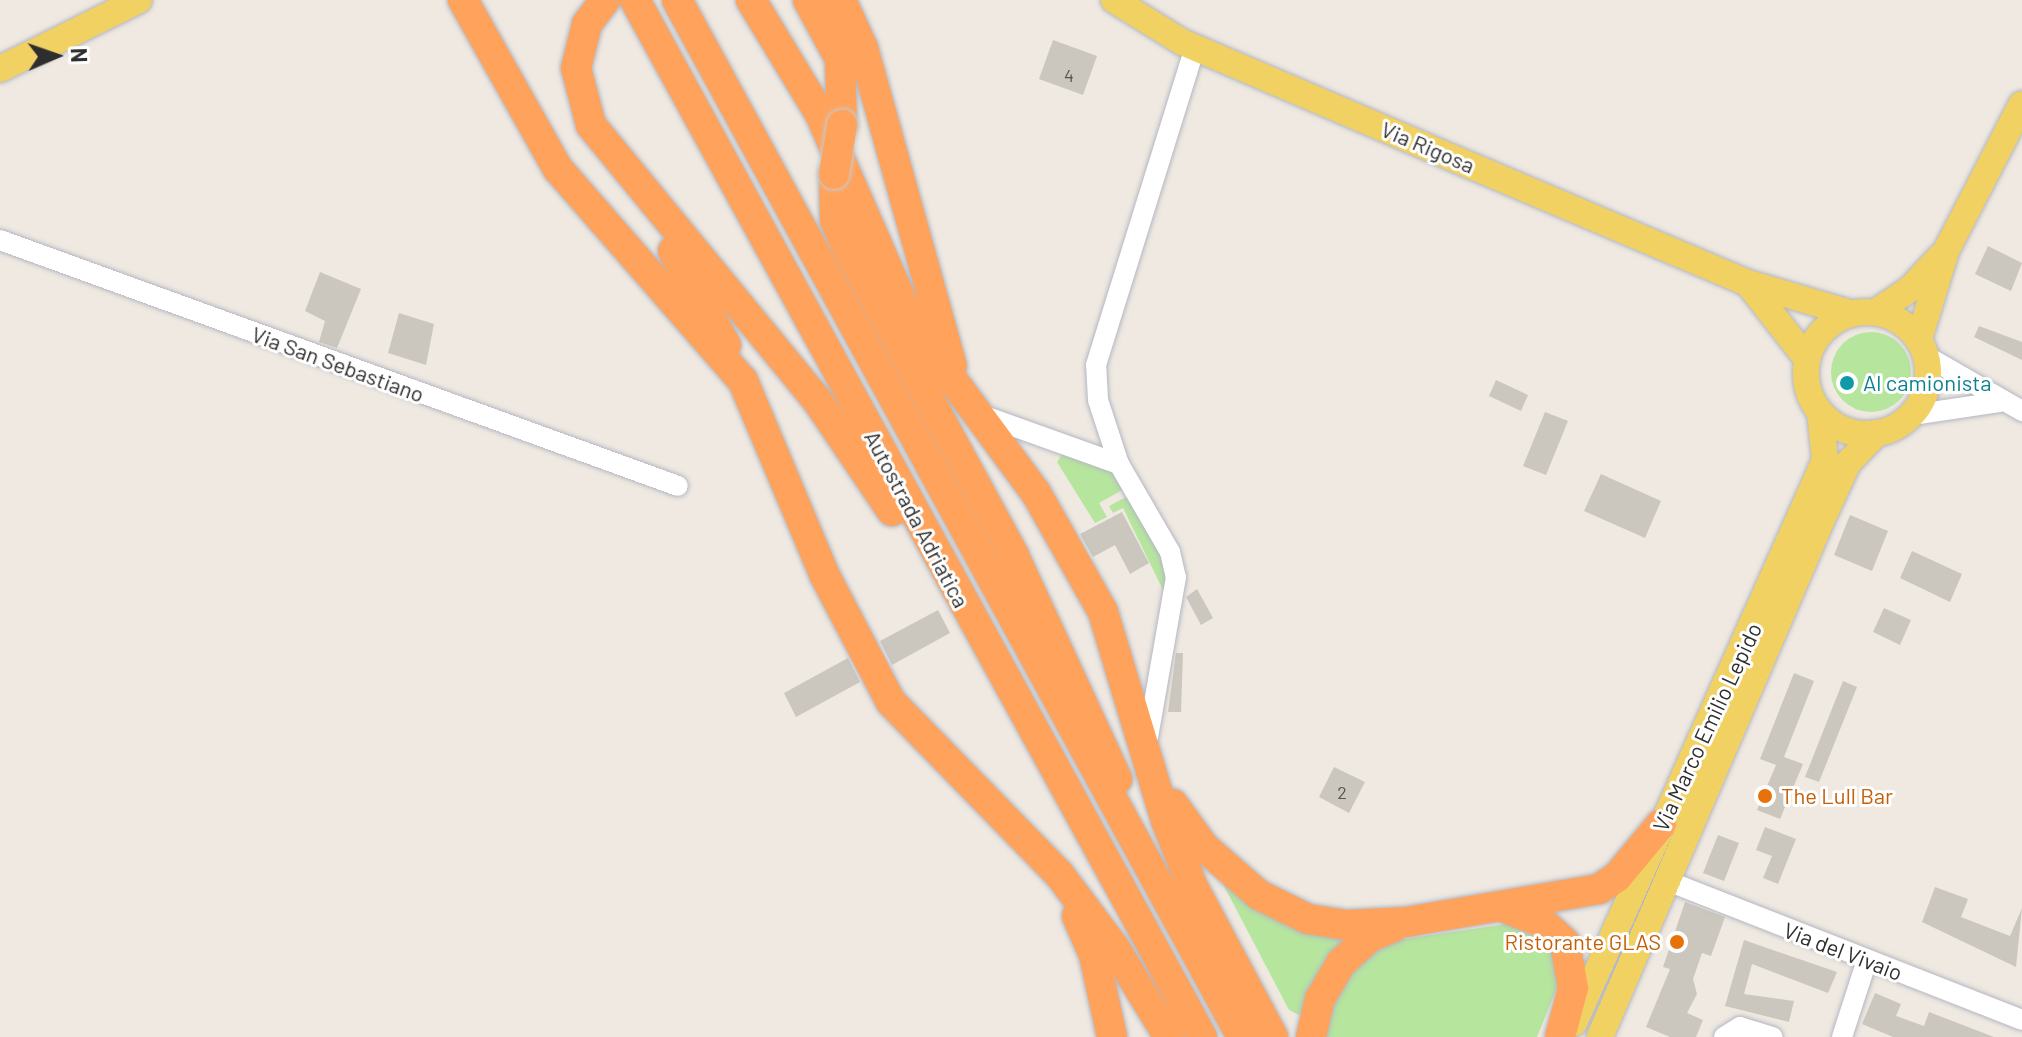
<!DOCTYPE html>
<html>
<head>
<meta charset="utf-8">
<style>
	body { margin:0 }
	#map { position:relative; width:2022px; height:1037px; overflow:hidden; background:#efe9e1; font-family:Barlow,sans-serif }
	div>[style] { position:absolute }
	[style*='--x'] { left:calc(var(--x)*1px); top:calc(var(--y)*1px); width:calc(var(--w)*1px); rotate:calc(var(--a)*1deg) }
	.green>* { inset:0; background:#b6e59e }
	.round { border-radius:50% }
	.building>* { inset:0; background:#cbc7bf }
	.roads { filter:drop-shadow(0 0 2px #b4b7c1) drop-shadow(0 0 2px #b4b7c1) }
	.minor>* { height:20px; margin:-10px; padding:0 10px; transform-origin:10px; border-radius:10px; background:#fff }
	.major>* { height:26px; margin:-13px; padding:0 13px; transform-origin:13px; border-radius:13px; background:#f2d163 }
	.major>.ring { margin:-13px; padding:0; box-sizing:content-box; background:none; border:26px solid #f2d163; border-radius:50% }
	.highway>* { height:30px; margin:-15px; padding:0 15px; transform-origin:15px; border-radius:15px; background:#ffa35c }
	.bridges { filter:drop-shadow(0 0 2px #c9c9c9) drop-shadow(0 0 2px #c9c9c9) }
	.highway-bridge>* { height:30px; margin:-15px; padding:0 15px; transform-origin:15px; border-radius:15px; background:#ffa35c }
	.dots>* { width:22px; height:22px; translate:-50% -50%; box-sizing:border-box; border:4px solid #fff; border-radius:50% }
	span { translate:-50% -50%; white-space:nowrap; text-align:center; line-height:1.15; -webkit-text-stroke:6px #fff; paint-order:stroke }
	.number-label { font-size:18px; color:#555452 }
	.number-label span { -webkit-text-stroke-width:0 }
	.street-label { font-size:22px; color:#2e2e2e }
	.culture-label { font-size:22px; color:#0d838f }
	.left { translate:0 -50%; text-align:left }
	.food-label { font-size:22px; color:#c56008 }
	.right { translate:-100% -50%; text-align:right }
	.north { position:absolute; left:16px; top:16px; width:80px; height:80px; -webkit-text-stroke:6px #fff; paint-order:stroke; rotate:88deg; font-size:22px; font-weight:700; line-height:32px; text-align:center; color:#2e2e2e }
	.north::after { content:''; display:block; margin:auto; width:28px; height:36px; background:#2e2e2e; clip-path:polygon(50% 0,100% 100%,50% 72%,0 100%) }
</style>
</head>
<body>
<div id="map">
	<div class="green">
		<i class="round" style="left:1831px;top:332px;width:80px;height:80px"></i>
		<i style="clip-path:polygon(1063px 453px,1112px 469px,1126px 488px,1099px 503px,1107px 517px,1095px 523px,1057px 462px)"></i>
		<i style="clip-path:polygon(1130px 495px,1168px 569px,1164px 592px,1123px 508px,1113px 513px,1109px 506px)"></i>
		<i style="clip-path:polygon(1223px 884px,1351px 932px,1299px 1015px,1289px 1010px)"></i>
		<i style="clip-path:polygon(1521px 922px,1549px 943px,1561px 978px,1537px 1037px,1324px 1037px,1333px 1001px,1362px 960px,1396px 940px)"></i>
	</div>
	<div class="building">
		<i style="clip-path:polygon(1053px 40px,1097px 56px,1083px 95px,1039px 79px)"></i>
		<i style="clip-path:polygon(1988px 246px,2022px 263px,2011px 291px,1975px 274px)"></i>
		<i style="clip-path:polygon(320px 272px,361px 289px,337px 348px,319px 342px,325px 321px,305px 311px)"></i>
		<i style="clip-path:polygon(399px 313px,434px 324px,426px 365px,388px 353px)"></i>
		<i style="clip-path:polygon(1979px 326px,2022px 342px,2022px 360px,1974px 337px)"></i>
		<i style="clip-path:polygon(1496px 380px,1528px 395px,1521px 411px,1489px 396px)"></i>
		<i style="clip-path:polygon(1545px 412px,1568px 421px,1546px 475px,1523px 466px)"></i>
		<i style="clip-path:polygon(1601px 474px,1661px 501px,1645px 538px,1584px 511px)"></i>
		<i style="clip-path:polygon(1122px 512px,1149px 563px,1130px 574px,1115px 545px,1093px 557px,1080px 534px)"></i>
		<i style="clip-path:polygon(1850px 515px,1888px 531px,1872px 571px,1834px 555px)"></i>
		<i style="clip-path:polygon(1912px 551px,1962px 574px,1950px 602px,1900px 578px)"></i>
		<i style="clip-path:polygon(1197px 589px,1213px 618px,1201px 625px,1186px 597px)"></i>
		<i style="clip-path:polygon(1884px 608px,1911px 620px,1900px 645px,1873px 632px)"></i>
		<i style="clip-path:polygon(938px 610px,950px 633px,892px 665px,880px 641px)"></i>
		<i style="clip-path:polygon(1176px 653px,1183px 653px,1181px 712px,1168px 712px)"></i>
		<i style="clip-path:polygon(848px 658px,860px 682px,796px 717px,784px 693px)"></i>
		<i style="clip-path:polygon(1794px 673px,1814px 681px,1784px 757px,1803px 764px,1780px 819px,1757px 810px,1776px 765px,1760px 759px)"></i>
		<i style="clip-path:polygon(1843px 681px,1857px 687px,1819px 782px,1805px 777px)"></i>
		<i style="clip-path:polygon(1334px 767px,1365px 782px,1349px 813px,1319px 797px)"></i>
		<i style="clip-path:polygon(1765px 827px,1796px 839px,1778px 884px,1763px 878px,1772px 856px,1756px 850px)"></i>
		<i style="clip-path:polygon(1718px 835px,1739px 843px,1724px 881px,1703px 873px)"></i>
		<i style="clip-path:polygon(1935px 887px,1968px 899px,1961px 917px,2010px 936px,2022px 908px,2016px 967px,1922px 922px)"></i>
		<i style="clip-path:polygon(1685px 902px,1725px 917px,1711px 956px,1702px 953px,1693px 979px,1697px 994px,1687px 1013px,1703px 1020px,1696px 1037px,1670px 1037px,1646px 1027px,1670px 969px,1663px 967px)"></i>
		<i style="clip-path:polygon(1744px 940px,1837px 972px,1828px 993px,1752px 964px,1744px 994px,1794px 1001px,1789px 1022px,1725px 1006px)"></i>
		<i style="clip-path:polygon(1875px 993px,1901px 1004px,1896px 1016px,1924px 1026px,1929px 1012px,1994px 1037px,1893px 1037px,1862px 1024px)"></i>
	</div>
	<div class="roads">
		<div class="minor">
			<i style="--x:0;--y:240;--w:721;--a:19.94"></i>
			<i style="--x:1926;--y:356;--w:111;--a:29.8"></i>
			<i style="--x:979;--y:414;--w:149;--a:19.7"></i>
			<i style="--x:1119;--y:464;--w:102;--a:59.9"></i>
			<i style="--x:1170;--y:552;--w:26;--a:77"></i>
			<i style="--x:1176;--y:577;--w:162;--a:99.9"></i>
			<i style="--x:1912;--y:415;--w:88;--a:-8.5"></i>
			<i style="--x:1119;--y:464;--w:67;--a:-108.2"></i>
			<i style="--x:1098;--y:400;--w:35;--a:-93"></i>
			<i style="--x:1096;--y:365;--w:333;--a:-72.7"></i>
			<i style="--x:1665;--y:880;--w:383;--a:21.4"></i>
			<i style="--x:1724;--y:1037;--w:19;--a:-32"></i>
			<i style="--x:1740;--y:1027;--w:34;--a:17"></i>
			<i style="--x:1842;--y:1037;--w:81;--a:-72"></i>
		</div>
		<div class="major">
			<i style="--x:1114;--y:0;--w:80;--a:31.7"></i>
			<i style="--x:1182;--y:42;--w:315;--a:23.2"></i>
			<i style="--x:1472;--y:166;--w:300;--a:23"></i>
			<i style="--x:1748;--y:283;--w:106;--a:16.4"></i>
			<i style="--x:0;--y:69;--w:155;--a:-26.4"></i>
			<i style="--x:1750;--y:286;--w:93;--a:52"></i>
			<i class="ring" style="left:1806px;top:312px;width:96px;height:96px"></i>
			<i style="--x:1876;--y:312;--w:41;--a:-34.1"></i>
			<i style="--x:1910;--y:289;--w:45;--a:-46.8"></i>
			<i style="--x:1919;--y:339;--w:92;--a:-72.9"></i>
			<i style="--x:1946;--y:251;--w:165;--a:-62.7"></i>
			<i style="--x:1574;--y:1023;--w:591;--a:-65.95"></i>
			<i style="--x:1815;--y:483;--w:26;--a:-67"></i>
			<i style="--x:1825;--y:459;--w:47;--a:-96.1"></i>
			<i style="--x:1600;--y:1037;--w:566;--a:-66.79"></i>
			<i style="--x:1823;--y:517;--w:60;--a:-65.2"></i>
			<i style="--x:1848;--y:463;--w:42;--a:-46"></i>
		</div>
		<div class="highway">
			<i style="--x:463;--y:0;--w:194;--a:60.7"></i>
			<i style="--x:558;--y:169;--w:281;--a:48.9"></i>
			<i style="--x:743;--y:381;--w:212;--a:67.2"></i>
			<i style="--x:825;--y:576;--w:142;--a:62.4"></i>
			<i style="--x:891;--y:702;--w:240;--a:45.7"></i>
			<i style="--x:1059;--y:874;--w:91;--a:53"></i>
			<i style="--x:1114;--y:947;--w:105;--a:58.6"></i>
			<i style="--x:605;--y:0;--w:30;--a:127"></i>
			<i style="--x:587;--y:24;--w:45;--a:104"></i>
			<i style="--x:576;--y:68;--w:59;--a:75.3"></i>
			<i style="--x:591;--y:125;--w:356;--a:50.6"></i>
			<i style="--x:817;--y:400;--w:134;--a:56"></i>
			<i style="--x:635;--y:0;--w:1182;--a:61.33"></i>
			<i style="--x:677;--y:0;--w:1181;--a:61.42"></i>
			<i style="--x:751;--y:0;--w:133;--a:58.8"></i>
			<i style="--x:820;--y:114;--w:230;--a:66.4"></i>
			<i style="--x:912;--y:325;--w:209;--a:53.6"></i>
			<i style="--x:1036;--y:493;--w:137;--a:60.6"></i>
			<i style="--x:1103;--y:612;--w:218;--a:73.2"></i>
			<i style="--x:1166;--y:821;--w:71;--a:67.8"></i>
			<i style="--x:1193;--y:887;--w:170;--a:61.9"></i>
			<i style="--x:808;--y:0;--w:67;--a:61.5"></i>
			<i style="--x:840;--y:59;--w:66;--a:88.3"></i>
			<i style="--x:841;--y:0;--w:53;--a:65.4"></i>
			<i style="--x:863;--y:48;--w:330;--a:74.4"></i>
			<i style="--x:834;--y:174;--w:46;--a:88.8"></i>
			<i style="--x:835;--y:220;--w:28;--a:67"></i>
			<i style="--x:846;--y:246;--w:353;--a:61.5"></i>
			<i style="--x:1014;--y:556;--w:246;--a:65.2"></i>
			<i style="--x:673;--y:251;--w:108;--a:60.6"></i>
			<i style="--x:1173;--y:804;--w:53;--a:54.2"></i>
			<i style="--x:1204;--y:847;--w:73;--a:41.1"></i>
			<i style="--x:1259;--y:895;--w:55;--a:26.1"></i>
			<i style="--x:1308;--y:919;--w:39;--a:9"></i>
			<i style="--x:1347;--y:925;--w:59;--a:-2.9"></i>
			<i style="--x:1406;--y:922;--w:196;--a:-9.7"></i>
			<i style="--x:1599;--y:889;--w:22;--a:-34"></i>
			<i style="--x:1617;--y:877;--w:69;--a:-50.3"></i>
			<i style="--x:1505;--y:908;--w:40;--a:21"></i>
			<i style="--x:1542;--y:922;--w:31;--a:42"></i>
			<i style="--x:1565;--y:943;--w:46;--a:79.9"></i>
			<i style="--x:1573;--y:988;--w:51;--a:104.9"></i>
			<i style="--x:1077;--y:916;--w:43;--a:66.4"></i>
			<i style="--x:1094;--y:955;--w:84;--a:77.6"></i>
			<i style="--x:1311;--y:1037;--w:39;--a:-77"></i>
			<i style="--x:1320;--y:999;--w:42;--a:-59.7"></i>
			<i style="--x:1341;--y:963;--w:39;--a:-42"></i>
			<i style="--x:1370;--y:937;--w:26;--a:-23"></i>
		</div>
	</div>
	<div class="bridges">
		<div class="highway-bridge">
			<i style="--x:834;--y:174;--w:50;--a:-80.7"></i>
		</div>
	</div>
	<div class="dots">
		<i style="left:1847px;top:383px;background:#0f9aa8"></i>
		<i style="left:1765px;top:796px;background:#e8710a"></i>
		<i style="left:1677px;top:942px;background:#e8710a"></i>
	</div>
	<div class="number-label">
		<span style="left:1069px;top:75px">4</span>
		<span style="left:1342px;top:792px">2</span>
	</div>
	<div class="street-label">
		<span style="left:1428px;top:147px;rotate:23deg">Via Rigosa</span>
		<span style="left:338px;top:364px;rotate:20deg">Via San Sebastiano</span>
		<span style="left:917px;top:519px;rotate:62deg">Autostrada Adriatica</span>
		<span style="left:1707px;top:727px;rotate:-65deg">Via Marco Emilio Lepido</span>
		<span style="left:1843px;top:951px;rotate:21deg">Via del Vivaio</span>
	</div>
	<div class="culture-label">
		<span class="left" style="left:1863px;top:383px">Al camionista</span>
	</div>
	<div class="food-label">
		<span class="left" style="left:1781px;top:796px">The Lull Bar</span>
		<span class="right" style="left:1661px;top:942px">Ristorante GLAS</span>
	</div>
	<div class="north">N</div>
</div>
</body>
</html>
